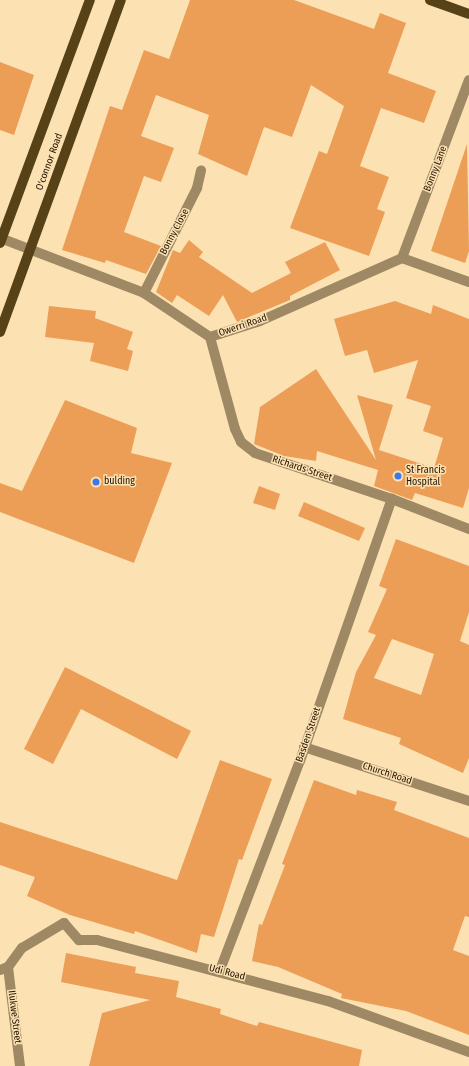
<!DOCTYPE html>
<html>
<head>
<meta charset="utf-8">
<style>
	body { margin:0 }
	#map { position:relative; width:469px; height:1066px; overflow:hidden; background:#fce1b2; font-family:"Fira Sans Condensed",sans-serif }
	div>[style] { position:absolute }
	[style*='--x'] { left:calc(var(--x)*1px); top:calc(var(--y)*1px); width:calc(var(--w)*1px); rotate:calc(var(--a)*1deg) }
	.building>* { inset:0; background:#ec9e57 }
	.minor>* { height:10px; margin:-5px; padding:0 5px; transform-origin:5px; border-radius:5px; background:#9e8964 }
	.primary>* { height:10px; margin:-5px; padding:0 5px; transform-origin:5px; border-radius:5px; background:#574218 }
	.dots>* { width:11px; height:11px; translate:-50% -50%; box-sizing:border-box; border:2px solid #fce1b2; border-radius:50% }
	span { translate:-50% -50%; white-space:nowrap; text-align:center; line-height:1.15; -webkit-text-stroke:3px #fce1b2; paint-order:stroke }
	.street-label { font-size:10px; color:#211400 }
	.poi-label { font-size:10px; color:#211400 }
	.left { translate:0 -50%; text-align:left }
</style>
</head>
<body>
<div id="map">
	<div class="building">
		<i style="clip-path:polygon(190px 0,294px 0,374px 29px,380px 13px,406px 23px,388px 73px,436px 91px,424px 123px,381px 108px,360px 166px,389px 177px,377px 209px,385px 212px,369px 256px,290px 228px,319px 151px,327px 154px,344px 106px,311px 85px,292px 137px,264px 127px,247px 176px,198px 154px,209px 115px,156px 95px,141px 136px,174px 148px,161px 182px,144px 176px,124px 232px,161px 246px,146px 274px,106px 260px,105px 263px,62px 250px,110px 106px,122px 110px,144px 50px,169px 59px)"></i>
		<i style="clip-path:polygon(0 62px,34px 75px,14px 135px,0 130px)"></i>
		<i style="clip-path:polygon(467px 144px,469px 251px,465px 263px,431px 251px)"></i>
		<i style="clip-path:polygon(189px 240px,203px 252px,199px 257px,252px 293px,291px 273px,285px 262px,325px 242px,340px 270px,290px 296px,290px 300px,237px 322px,223px 295px,209px 316px,177px 295px,172px 303px,156px 292px,173px 250px,180px 253px)"></i>
		<i style="clip-path:polygon(395px 301px,431px 314px,433px 305px,469px 319px,469px 488px,463px 508px,415px 493px,412px 500px,374px 486px,378px 470px,317px 451px,316px 461px,284px 456px,254px 444px,260px 407px,316px 369px,376px 460px,357px 395px,393px 405px,379px 450px,434px 468px,443px 438px,423px 431px,431px 406px,406px 398px,418px 360px,374px 373px,367px 350px,345px 356px,334px 319px)"></i>
		<i style="clip-path:polygon(49px 306px,96px 311px,95px 318px,133px 332px,127px 349px,133px 351px,128px 371px,90px 361px,94px 343px,45px 337px)"></i>
		<i style="clip-path:polygon(65px 400px,137px 428px,131px 453px,172px 463px,134px 563px,0 512px,0 483px,22px 491px)"></i>
		<i style="clip-path:polygon(259px 486px,280px 494px,275px 510px,253px 503px)"></i>
		<i style="clip-path:polygon(304px 502px,365px 528px,359px 541px,298px 516px)"></i>
		<i style="clip-path:polygon(evenodd,396px 539px,469px 566px,469px 612px,460px 641px,469px 645px,469px 758px,463px 773px,399px 744px,401px 738px,343px 719px,356px 672px,376px 635px,368px 632px,387px 589px,379px 586px,396px 539px,392px 639px,434px 654px,421px 695px,374px 678px,392px 639px)"></i>
		<i style="clip-path:polygon(65px 667px,191px 731px,177px 759px,81px 709px,53px 764px,24px 749px)"></i>
		<i style="clip-path:polygon(220px 760px,272px 779px,242px 860px,239px 859px,214px 937px,201px 934px,197px 953px,135px 931px,134px 934px,70px 915px,27px 896px,35px 877px,0 865px,0 822px,177px 880px)"></i>
		<i style="clip-path:polygon(314px 780px,356px 795px,357px 790px,397px 802px,394px 810px,469px 838px,469px 917px,465px 916px,453px 950px,469px 956px,469px 1035px,406px 1011px,341px 998px,342px 994px,278px 967px,252px 961px,259px 924px,262px 925px,285px 865px,282px 864px)"></i>
		<i style="clip-path:polygon(66px 953px,136px 967px,135px 973px,179px 981px,176px 997px,221px 1009px,220px 1014px,257px 1026px,259px 1022px,362px 1050px,359px 1066px,89px 1066px,102px 1013px,150px 1000px,61px 982px)"></i>
	</div>
	<div class="minor">
		<i style="--x:0;--y:238;--w:154;--a:20.9"></i>
		<i style="--x:144;--y:293;--w:79;--a:33.7"></i>
		<i style="--x:402;--y:258;--w:190;--a:-69.4"></i>
		<i style="--x:144;--y:293;--w:118;--a:-63.2"></i>
		<i style="--x:197;--y:188;--w:18;--a:-77"></i>
		<i style="--x:210;--y:337;--w:95;--a:74.8"></i>
		<i style="--x:235;--y:429;--w:14;--a:65"></i>
		<i style="--x:241;--y:442;--w:18;--a:38"></i>
		<i style="--x:255;--y:453;--w:145;--a:18.6"></i>
		<i style="--x:392;--y:499;--w:83;--a:21.3"></i>
		<i style="--x:210;--y:337;--w:52;--a:-17.7"></i>
		<i style="--x:260;--y:321;--w:155;--a:-23.9"></i>
		<i style="--x:402;--y:258;--w:71;--a:19.7"></i>
		<i style="--x:304;--y:747;--w:174;--a:18.1"></i>
		<i style="--x:8;--y:967;--w:100;--a:83.1"></i>
		<i style="--x:0;--y:970;--w:9;--a:-21"></i>
		<i style="--x:8;--y:967;--w:24;--a:-54"></i>
		<i style="--x:22;--y:948;--w:49;--a:-30.8"></i>
		<i style="--x:64;--y:923;--w:23;--a:49"></i>
		<i style="--x:79;--y:940;--w:18;--a:0"></i>
		<i style="--x:97;--y:940;--w:239;--a:14.8"></i>
		<i style="--x:328;--y:1001;--w:150;--a:19.9"></i>
		<i style="--x:220;--y:970;--w:224;--a:-69.1"></i>
		<i style="--x:300;--y:761;--w:278;--a:-70.7"></i>
	</div>
	<div class="primary">
		<i style="--x:430;--y:0;--w:41;--a:19.7"></i>
		<i style="--x:0;--y:243;--w:259;--a:-69.7"></i>
		<i style="--x:0;--y:332;--w:353;--a:-70"></i>
	</div>
	<div class="dots">
		<i style="left:398px;top:476px;background:#3c79e8"></i>
		<i style="left:96px;top:482px;background:#3c79e8"></i>
	</div>
	<div class="street-label">
		<span style="left:50px;top:162px;rotate:-70deg">O'connor Road</span>
		<span style="left:436px;top:169px;rotate:-69deg">Bonny Lane</span>
		<span style="left:175px;top:232px;rotate:-62deg">Bonny Close</span>
		<span style="left:243px;top:326px;rotate:-19deg">Owerri Road</span>
		<span style="left:302px;top:469px;rotate:18deg">Richards Street</span>
		<span style="left:309px;top:735px;rotate:-71deg">Basden Street</span>
		<span style="left:387px;top:774px;rotate:18deg">Church Road</span>
		<span style="left:227px;top:973px;rotate:15deg">Udi Road</span>
		<span style="left:14px;top:1017px;rotate:83deg">Ilukwe Street</span>
	</div>
	<div class="poi-label">
		<span class="left" style="left:406px;top:476px">St Francis<br>Hospital</span>
		<span class="left" style="left:104px;top:482px">bulding</span>
	</div>
</div>
</body>
</html>
